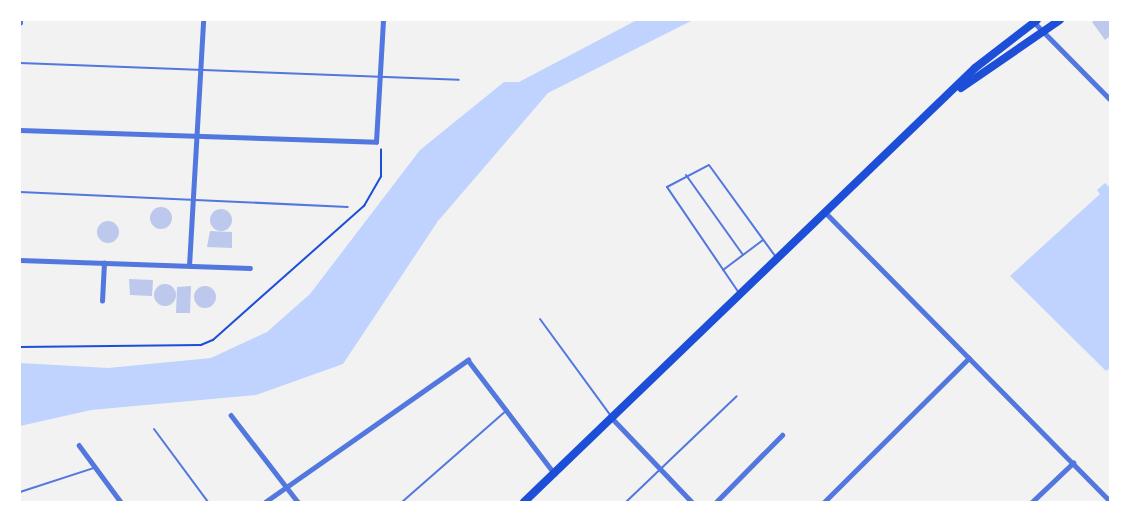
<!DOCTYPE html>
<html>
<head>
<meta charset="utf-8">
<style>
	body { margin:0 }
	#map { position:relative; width:1130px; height:522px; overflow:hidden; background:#f2f2f2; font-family:"Sofia Sans Condensed",sans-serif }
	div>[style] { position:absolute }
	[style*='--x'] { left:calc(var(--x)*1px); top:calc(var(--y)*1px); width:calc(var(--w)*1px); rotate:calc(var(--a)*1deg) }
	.water>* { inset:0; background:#bfd3fe }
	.building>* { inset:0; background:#bdc9ec }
	.round { border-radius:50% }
	.path>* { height:1.5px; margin:-0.75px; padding:0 0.75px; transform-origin:0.75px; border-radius:0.75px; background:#1d4ed8 }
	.service>* { height:2px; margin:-1px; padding:0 1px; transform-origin:1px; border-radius:1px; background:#5277de }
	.minor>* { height:4.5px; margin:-2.25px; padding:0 2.25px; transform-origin:2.25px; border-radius:2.25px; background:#5277de }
	.primary>* { height:8px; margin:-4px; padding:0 4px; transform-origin:4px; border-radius:4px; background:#1d4ed8 }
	span { translate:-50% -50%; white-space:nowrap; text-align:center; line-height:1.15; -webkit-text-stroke:5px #fff; paint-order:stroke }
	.frame { position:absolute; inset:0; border:21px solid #fff; pointer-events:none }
</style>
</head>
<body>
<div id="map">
	<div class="water">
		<i style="clip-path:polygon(637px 20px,693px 20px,548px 93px,438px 221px,343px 364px,256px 395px,91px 410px,20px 426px,20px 363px,108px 368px,211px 358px,267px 332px,310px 294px,420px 150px,504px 82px,519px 82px)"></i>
		<i style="clip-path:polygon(1105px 183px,1110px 188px,1110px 368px,1106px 371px,1010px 276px,1100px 194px,1097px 190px)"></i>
	</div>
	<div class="building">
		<i style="clip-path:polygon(1096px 20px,1110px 20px,1110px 36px,1105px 40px,1092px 22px)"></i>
		<i class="round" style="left:150px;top:207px;width:22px;height:22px"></i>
		<i class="round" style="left:210px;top:209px;width:22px;height:22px"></i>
		<i class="round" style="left:97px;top:221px;width:22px;height:22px"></i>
		<i style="clip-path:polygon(210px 231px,232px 232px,232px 248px,207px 247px)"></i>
		<i style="clip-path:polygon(129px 279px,153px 280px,152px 296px,130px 295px)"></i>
		<i class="round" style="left:154px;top:284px;width:22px;height:22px"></i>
		<i style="clip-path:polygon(191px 286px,190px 313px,176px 313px,177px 287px)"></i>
		<i class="round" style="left:194px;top:286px;width:22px;height:22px"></i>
	</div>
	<div class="path">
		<i style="--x:20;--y:347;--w:181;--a:-0.6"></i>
		<i style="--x:201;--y:345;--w:13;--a:-23"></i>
		<i style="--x:213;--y:340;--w:202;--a:-41.6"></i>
		<i style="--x:364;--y:206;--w:34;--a:-60"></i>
		<i style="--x:381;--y:177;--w:27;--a:-90"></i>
	</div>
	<div class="service">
		<i style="--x:20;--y:63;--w:439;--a:2.2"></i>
		<i style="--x:686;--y:175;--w:98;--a:54.5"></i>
		<i style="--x:20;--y:192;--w:328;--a:2.6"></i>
		<i style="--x:723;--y:270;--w:50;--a:-36.9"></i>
		<i style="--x:739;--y:293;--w:128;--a:-124.2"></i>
		<i style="--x:667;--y:187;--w:47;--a:-27.6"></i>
		<i style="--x:709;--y:165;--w:112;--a:54"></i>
		<i style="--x:540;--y:319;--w:120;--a:53.8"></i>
		<i style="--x:154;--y:429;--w:91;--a:53.5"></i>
		<i style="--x:20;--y:492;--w:78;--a:-18"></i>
		<i style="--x:402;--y:502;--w:138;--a:-41.2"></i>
		<i style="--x:626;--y:502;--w:153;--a:-43.7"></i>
	</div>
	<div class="minor">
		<i style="--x:1034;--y:22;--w:108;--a:45.4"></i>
		<i style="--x:20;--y:23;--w:3;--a:-90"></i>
		<i style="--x:20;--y:130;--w:356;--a:1.9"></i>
		<i style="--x:376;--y:142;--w:122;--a:-86.7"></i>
		<i style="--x:827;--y:214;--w:403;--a:45.4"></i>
		<i style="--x:20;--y:260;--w:230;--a:2"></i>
		<i style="--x:189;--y:266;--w:246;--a:-86.7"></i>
		<i style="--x:102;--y:301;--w:38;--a:-87"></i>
		<i style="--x:231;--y:415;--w:110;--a:52.4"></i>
		<i style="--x:612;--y:418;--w:116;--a:46.4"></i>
		<i style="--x:79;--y:445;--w:71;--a:53.6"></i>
		<i style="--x:265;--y:502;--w:248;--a:-35"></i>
		<i style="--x:468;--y:360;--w:143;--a:52.7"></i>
		<i style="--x:716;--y:502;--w:94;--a:-45.4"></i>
		<i style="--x:824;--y:502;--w:204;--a:-44.8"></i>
		<i style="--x:1032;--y:502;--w:57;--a:-43.6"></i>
	</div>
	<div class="primary">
		<i style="--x:961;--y:88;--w:120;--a:-34.5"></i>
		<i style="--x:524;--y:502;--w:626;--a:-43.9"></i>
		<i style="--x:975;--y:68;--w:78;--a:-37.7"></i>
	</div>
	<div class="frame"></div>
</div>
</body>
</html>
